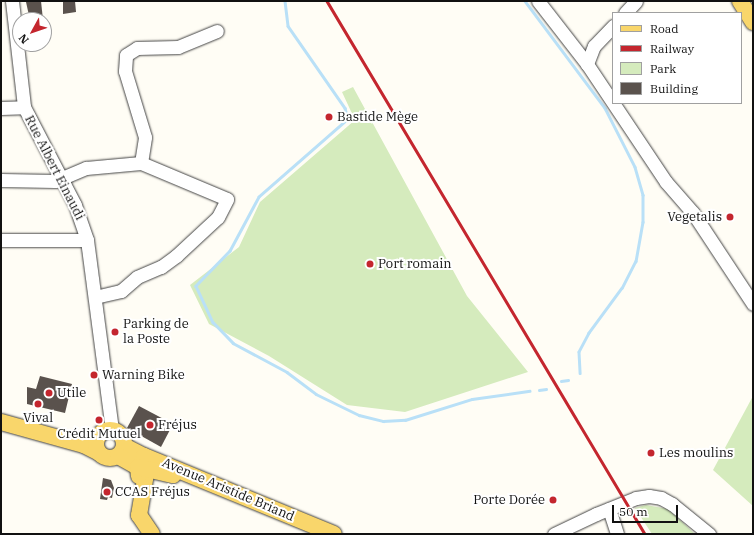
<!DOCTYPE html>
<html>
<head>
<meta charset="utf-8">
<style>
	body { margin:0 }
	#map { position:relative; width:754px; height:535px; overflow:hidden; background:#fffdf5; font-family:"IBM Plex Serif",serif }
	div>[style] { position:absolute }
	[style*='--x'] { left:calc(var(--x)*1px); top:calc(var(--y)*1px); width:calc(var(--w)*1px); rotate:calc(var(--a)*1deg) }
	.green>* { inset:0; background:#d5ebbd }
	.stream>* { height:2.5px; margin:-1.25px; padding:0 1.25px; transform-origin:1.25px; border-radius:1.25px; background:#b9e0f7 }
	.building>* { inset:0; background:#5a524d }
	.roads { filter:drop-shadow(0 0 1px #444) drop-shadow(0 0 1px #444) }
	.minor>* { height:13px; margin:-6.5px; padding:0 6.5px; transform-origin:6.5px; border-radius:6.5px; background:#fff }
	.major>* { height:16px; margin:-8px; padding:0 8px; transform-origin:8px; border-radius:8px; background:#f9d66b }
	.major>.ring { margin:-8px; padding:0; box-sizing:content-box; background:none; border:16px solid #f9d66b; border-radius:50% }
	.rail>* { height:2.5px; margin:-1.25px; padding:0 1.25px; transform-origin:1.25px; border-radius:1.25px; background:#c4262e }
	.dots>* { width:11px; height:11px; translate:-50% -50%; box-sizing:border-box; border:2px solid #fff; border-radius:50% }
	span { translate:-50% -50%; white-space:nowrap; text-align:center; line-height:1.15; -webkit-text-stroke:4px #fff; paint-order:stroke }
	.poi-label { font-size:13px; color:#111 }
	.left { translate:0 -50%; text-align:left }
	.right { translate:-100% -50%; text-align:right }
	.street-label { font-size:13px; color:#111 }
	.frame { position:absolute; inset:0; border:2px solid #111; pointer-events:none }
	.legend { position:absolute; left:612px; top:12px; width:130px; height:92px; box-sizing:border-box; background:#fff; border:1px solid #a0a0a0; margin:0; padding:5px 7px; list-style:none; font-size:12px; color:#111 }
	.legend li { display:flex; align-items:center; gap:8px; height:20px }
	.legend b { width:20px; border:1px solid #a0a0a0 }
	.north { position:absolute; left:12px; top:12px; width:40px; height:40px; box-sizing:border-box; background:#fff; border:1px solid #a0a0a0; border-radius:50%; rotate:230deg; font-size:11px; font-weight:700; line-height:16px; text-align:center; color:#111 }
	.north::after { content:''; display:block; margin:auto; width:14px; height:18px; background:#c4262e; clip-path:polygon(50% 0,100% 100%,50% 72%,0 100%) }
	.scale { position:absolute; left:612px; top:505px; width:66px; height:18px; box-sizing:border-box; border:2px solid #111; border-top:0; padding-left:5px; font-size:12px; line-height:14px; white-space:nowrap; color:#111; -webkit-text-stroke:3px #fff; paint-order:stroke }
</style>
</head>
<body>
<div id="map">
	<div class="green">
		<i style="clip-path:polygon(353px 87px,467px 296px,528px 372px,405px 412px,347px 405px,269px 356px,209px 324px,190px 285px,239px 247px,260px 202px,355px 120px,342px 92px)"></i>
		<i style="clip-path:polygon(753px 396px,753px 506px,713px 470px)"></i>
		<i style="clip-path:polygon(646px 505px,668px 509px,695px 534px,652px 534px,635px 508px)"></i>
	</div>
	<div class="stream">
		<i style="--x:285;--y:1;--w:25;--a:83"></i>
		<i style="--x:288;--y:26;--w:100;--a:55.2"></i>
		<i style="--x:345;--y:108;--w:11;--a:75"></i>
		<i style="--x:348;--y:119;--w:118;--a:138.8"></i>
		<i style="--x:259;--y:197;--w:61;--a:118.2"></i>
		<i style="--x:230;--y:251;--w:49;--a:134.2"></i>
		<i style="--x:196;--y:286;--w:40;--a:65"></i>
		<i style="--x:213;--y:322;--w:29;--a:46"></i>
		<i style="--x:233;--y:343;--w:61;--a:28.2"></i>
		<i style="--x:287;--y:372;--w:36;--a:37"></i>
		<i style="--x:316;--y:394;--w:48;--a:26"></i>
		<i style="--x:359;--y:415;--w:25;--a:14"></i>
		<i style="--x:383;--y:421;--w:22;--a:-3"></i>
		<i style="--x:405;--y:420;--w:70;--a:-17.4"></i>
		<i style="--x:472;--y:399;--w:58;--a:-8"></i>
		<i style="--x:525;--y:1;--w:134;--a:53.2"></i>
		<i style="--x:605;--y:108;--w:66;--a:63"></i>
		<i style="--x:635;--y:167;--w:29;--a:74"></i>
		<i style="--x:643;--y:195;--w:27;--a:90"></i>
		<i style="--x:643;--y:222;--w:40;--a:100"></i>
		<i style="--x:636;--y:261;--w:30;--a:117"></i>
		<i style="--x:622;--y:288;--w:56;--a:126.3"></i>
		<i style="--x:589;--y:333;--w:21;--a:118"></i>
		<i style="--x:579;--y:352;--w:21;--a:87"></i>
		<i style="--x:561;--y:381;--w:7;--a:-8"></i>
		<i style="--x:539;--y:390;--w:7;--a:-8"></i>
	</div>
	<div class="building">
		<i style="clip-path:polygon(41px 1px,43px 20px,30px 20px,26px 2px)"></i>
		<i style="clip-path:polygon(63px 1px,75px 1px,76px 12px,63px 14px)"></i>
		<i style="clip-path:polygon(40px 376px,72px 384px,65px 413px,27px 404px,27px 387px,36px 389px)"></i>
		<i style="clip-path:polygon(139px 406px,173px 424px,161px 447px,127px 428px)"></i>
		<i style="clip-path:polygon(103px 478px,111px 480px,114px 488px,112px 498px,108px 497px,107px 500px,100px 499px)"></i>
	</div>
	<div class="roads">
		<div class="minor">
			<i style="--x:12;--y:1;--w:107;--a:83.5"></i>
			<i style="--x:24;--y:107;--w:110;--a:62.5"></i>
			<i style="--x:75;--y:205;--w:37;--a:71"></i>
			<i style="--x:87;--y:240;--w:191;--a:82.5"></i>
			<i style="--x:538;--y:1;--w:80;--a:52.1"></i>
			<i style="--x:587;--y:64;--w:142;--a:56.2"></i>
			<i style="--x:666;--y:182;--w:41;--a:48.9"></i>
			<i style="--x:693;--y:213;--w:109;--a:56.6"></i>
			<i style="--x:625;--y:13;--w:16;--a:-47"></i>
			<i style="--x:587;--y:64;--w:19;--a:-69"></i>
			<i style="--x:594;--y:46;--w:28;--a:-46"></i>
			<i style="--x:1;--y:108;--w:23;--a:-2"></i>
			<i style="--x:1;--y:180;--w:54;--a:1.1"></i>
			<i style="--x:55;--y:181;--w:34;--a:-23"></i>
			<i style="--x:86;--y:168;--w:55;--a:-5.2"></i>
			<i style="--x:1;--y:240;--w:86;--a:0"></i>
			<i style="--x:95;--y:297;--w:27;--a:-13"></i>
			<i style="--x:121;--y:291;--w:21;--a:-41"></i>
			<i style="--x:137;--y:277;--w:26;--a:-23"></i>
			<i style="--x:161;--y:267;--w:19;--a:-36"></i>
			<i style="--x:176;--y:256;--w:57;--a:-42.9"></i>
			<i style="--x:218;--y:217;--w:20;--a:-63"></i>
			<i style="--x:227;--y:199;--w:93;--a:-157.3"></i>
			<i style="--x:141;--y:163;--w:26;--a:-81"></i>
			<i style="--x:145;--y:137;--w:69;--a:-106.9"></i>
			<i style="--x:125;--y:71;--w:16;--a:-86"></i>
			<i style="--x:126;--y:55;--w:13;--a:-32"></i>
			<i style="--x:137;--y:48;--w:41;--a:-1.4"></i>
			<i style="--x:178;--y:47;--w:42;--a:-22.3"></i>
			<i style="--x:609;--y:509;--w:26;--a:72"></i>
			<i style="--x:554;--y:534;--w:47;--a:-25.5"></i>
			<i style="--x:596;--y:514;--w:43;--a:-21.8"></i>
			<i style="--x:636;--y:498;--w:13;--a:-9"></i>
			<i style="--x:649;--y:496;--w:12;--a:9"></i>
			<i style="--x:661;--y:498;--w:13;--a:29"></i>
			<i style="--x:672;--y:504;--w:48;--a:39"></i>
		</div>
		<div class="major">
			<i style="--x:740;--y:1;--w:25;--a:58"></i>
			<i style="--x:1;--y:422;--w:86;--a:15.5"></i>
			<i style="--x:84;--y:445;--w:16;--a:27"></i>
			<i class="ring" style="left:96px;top:430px;width:12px;height:12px"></i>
			<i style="--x:124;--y:446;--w:22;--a:27"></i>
			<i style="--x:144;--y:456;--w:7;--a:56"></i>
			<i style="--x:148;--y:462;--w:54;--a:99.6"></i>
			<i style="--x:139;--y:515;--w:23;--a:56"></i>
			<i style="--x:118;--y:456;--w:23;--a:29"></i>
			<i style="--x:138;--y:467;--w:9;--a:84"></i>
			<i style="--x:144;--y:456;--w:205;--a:22.3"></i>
			<i style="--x:138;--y:467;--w:36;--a:13"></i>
		</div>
	</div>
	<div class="rail">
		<i style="--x:327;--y:1;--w:621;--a:59.18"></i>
	</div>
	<div class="dots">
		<i style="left:329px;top:117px;background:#c4262e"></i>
		<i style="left:730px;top:217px;background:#c4262e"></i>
		<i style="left:370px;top:264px;background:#c4262e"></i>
		<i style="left:115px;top:332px;background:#c4262e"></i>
		<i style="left:94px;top:375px;background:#c4262e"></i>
		<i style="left:49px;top:393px;background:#c4262e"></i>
		<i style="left:38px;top:404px;background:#c4262e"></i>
		<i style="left:99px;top:420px;background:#c4262e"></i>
		<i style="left:150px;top:425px;background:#c4262e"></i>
		<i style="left:651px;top:453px;background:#c4262e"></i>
		<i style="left:107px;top:492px;background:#c4262e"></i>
		<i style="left:553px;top:500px;background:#c4262e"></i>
	</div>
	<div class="poi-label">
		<span class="left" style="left:337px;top:117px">Bastide Mège</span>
		<span class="right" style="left:722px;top:217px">Vegetalis</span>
		<span class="left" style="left:378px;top:264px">Port romain</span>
		<span class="left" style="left:123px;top:332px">Parking de<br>la Poste</span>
		<span class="left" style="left:102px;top:375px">Warning Bike</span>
		<span class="left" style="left:57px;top:393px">Utile</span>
		<span style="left:38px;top:418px">Vival</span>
		<span class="left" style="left:158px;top:425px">Fréjus</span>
		<span style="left:99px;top:434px">Crédit Mutuel</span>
		<span class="left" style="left:659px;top:453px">Les moulins</span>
		<span class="left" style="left:115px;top:492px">CCAS Fréjus</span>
		<span class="right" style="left:545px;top:500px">Porte Dorée</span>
	</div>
	<div class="street-label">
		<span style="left:54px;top:168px;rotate:63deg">Rue Albert Einaudi</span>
		<span style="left:228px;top:490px;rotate:23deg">Avenue Aristide Briand</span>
	</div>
	<div class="frame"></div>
	<ul class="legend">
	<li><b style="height:5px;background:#f9d66b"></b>Road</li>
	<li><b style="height:5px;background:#c4262e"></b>Railway</li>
	<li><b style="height:11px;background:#d5ebbd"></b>Park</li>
	<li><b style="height:11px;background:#5a524d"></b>Building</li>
	</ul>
	<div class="north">N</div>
	<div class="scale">50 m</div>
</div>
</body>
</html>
